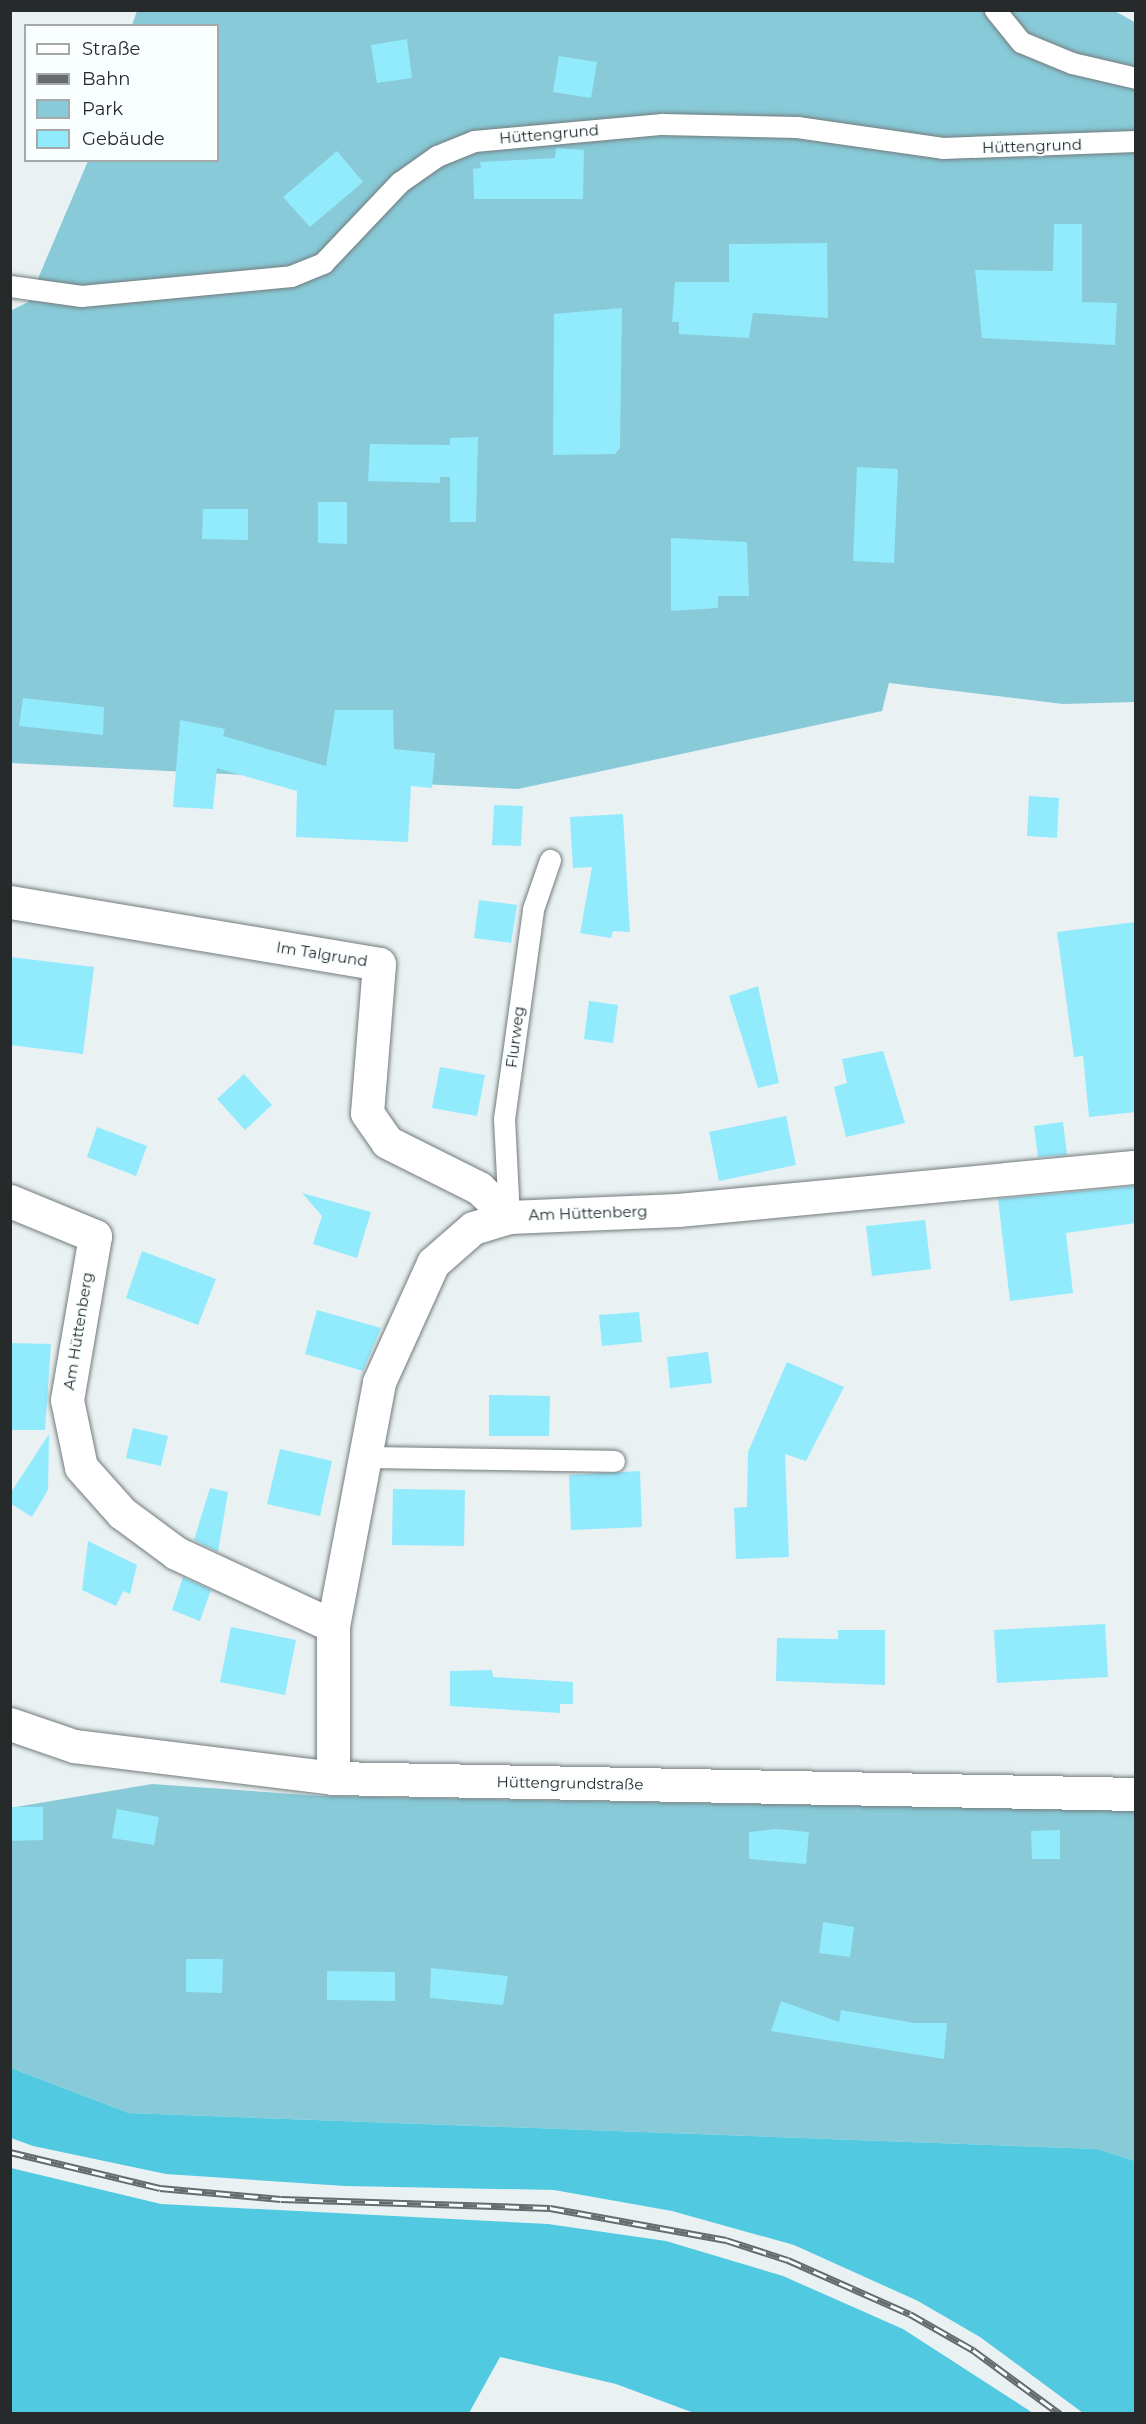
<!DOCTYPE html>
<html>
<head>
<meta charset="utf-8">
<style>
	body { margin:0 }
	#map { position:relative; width:1146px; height:2424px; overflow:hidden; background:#e9f1f3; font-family:Montserrat,sans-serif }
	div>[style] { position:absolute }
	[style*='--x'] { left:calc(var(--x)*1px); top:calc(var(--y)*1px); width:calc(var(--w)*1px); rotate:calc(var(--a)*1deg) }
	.green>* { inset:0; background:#88cad8 }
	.forest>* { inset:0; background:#51cae1 }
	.building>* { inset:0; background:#92eafd }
	.roads { filter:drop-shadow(0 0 2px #737b7c) drop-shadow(0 0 2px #737b7c) }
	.lane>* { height:21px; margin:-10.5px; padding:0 10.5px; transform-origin:10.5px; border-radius:10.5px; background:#fff }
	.street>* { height:33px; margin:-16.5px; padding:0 16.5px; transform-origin:16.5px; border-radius:16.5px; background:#fff }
	.rail>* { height:7px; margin-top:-3.5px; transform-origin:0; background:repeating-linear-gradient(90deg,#f9feff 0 14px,#666b6c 0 28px); box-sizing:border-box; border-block:2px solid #666b6c }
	span { translate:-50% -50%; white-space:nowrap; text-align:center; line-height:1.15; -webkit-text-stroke:4.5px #f9feff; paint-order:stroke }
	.street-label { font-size:15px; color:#272a2b }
	.frame { position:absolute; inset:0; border:12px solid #272a2b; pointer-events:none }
	.legend { position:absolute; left:24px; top:24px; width:195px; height:138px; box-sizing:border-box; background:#f9feff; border:2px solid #a5a9aa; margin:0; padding:8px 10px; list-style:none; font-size:18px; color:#272a2b }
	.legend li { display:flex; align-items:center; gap:12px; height:30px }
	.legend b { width:30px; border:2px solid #a5a9aa }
</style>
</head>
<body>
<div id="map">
	<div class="green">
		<i style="clip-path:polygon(137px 11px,1115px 11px,1136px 23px,1135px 702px,1063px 704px,889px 683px,882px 711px,518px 789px,11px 763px,10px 311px,28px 302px,88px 161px,218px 160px,218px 26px,132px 25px)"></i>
		<i style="clip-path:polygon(152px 1784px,322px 1796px,1135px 1811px,1135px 2161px,1097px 2149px,129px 2113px,11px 2068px,10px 1808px)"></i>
	</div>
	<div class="forest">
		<i style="clip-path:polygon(11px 2068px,129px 2113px,1097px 2149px,1135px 2161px,1135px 2413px,1083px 2413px,980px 2337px,918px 2301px,794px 2245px,672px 2211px,554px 2190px,345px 2186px,166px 2174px,33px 2146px,11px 2138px)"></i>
		<i style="clip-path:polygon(11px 2168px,161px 2204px,548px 2224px,666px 2241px,783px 2276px,903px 2329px,1033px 2413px,694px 2413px,616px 2384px,500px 2357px,469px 2413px,11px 2413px)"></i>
	</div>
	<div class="building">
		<i style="clip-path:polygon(407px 39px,412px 78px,377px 83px,371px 45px)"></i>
		<i style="clip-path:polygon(559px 56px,597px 62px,591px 98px,553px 92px)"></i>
		<i style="clip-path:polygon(556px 148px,584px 150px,583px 199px,474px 199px,473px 169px,481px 168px,480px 162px,555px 158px)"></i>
		<i style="clip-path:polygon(337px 151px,363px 182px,310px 227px,283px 197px)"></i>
		<i style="clip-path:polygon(1054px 224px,1082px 224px,1082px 302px,1117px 303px,1115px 345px,982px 338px,975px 270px,1053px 271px)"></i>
		<i style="clip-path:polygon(827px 243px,828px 318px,753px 313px,749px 338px,679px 334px,679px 322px,672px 322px,675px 282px,729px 282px,729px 244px)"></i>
		<i style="clip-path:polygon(622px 308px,620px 448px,615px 454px,553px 455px,554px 314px)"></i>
		<i style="clip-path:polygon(478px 437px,476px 522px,450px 522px,450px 477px,440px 477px,440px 483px,368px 481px,370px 444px,450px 445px,450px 438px)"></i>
		<i style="clip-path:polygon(857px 467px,898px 469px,894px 563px,853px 561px)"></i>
		<i style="clip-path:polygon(318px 502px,347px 502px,347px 544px,318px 543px)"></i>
		<i style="clip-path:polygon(203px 509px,248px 509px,248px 540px,202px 539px)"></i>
		<i style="clip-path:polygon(671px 538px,747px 542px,749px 596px,718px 596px,718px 608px,671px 611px)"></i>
		<i style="clip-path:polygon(23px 698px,104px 707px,103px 735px,19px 726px)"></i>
		<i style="clip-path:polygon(335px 710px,393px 710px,394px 749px,435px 753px,432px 788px,411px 786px,408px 842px,296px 837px,297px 791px,217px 768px,213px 809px,173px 807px,180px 720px,225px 729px,223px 736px,326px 766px)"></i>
		<i style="clip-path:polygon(1029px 796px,1059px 798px,1057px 838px,1027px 836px)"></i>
		<i style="clip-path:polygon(494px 805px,523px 806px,521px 846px,492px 845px)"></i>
		<i style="clip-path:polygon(623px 814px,630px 932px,613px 931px,611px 938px,580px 933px,592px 867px,573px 868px,570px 817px)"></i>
		<i style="clip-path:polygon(479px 900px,517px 905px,511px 943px,474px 938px)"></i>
		<i style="clip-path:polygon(1136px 922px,1136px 1112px,1089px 1117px,1083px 1056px,1074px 1057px,1057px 932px)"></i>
		<i style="clip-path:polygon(10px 957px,94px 967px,83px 1054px,10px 1045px)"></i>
		<i style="clip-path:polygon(758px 986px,779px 1083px,758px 1088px,729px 996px)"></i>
		<i style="clip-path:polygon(589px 1001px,618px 1005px,613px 1043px,584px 1039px)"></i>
		<i style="clip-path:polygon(883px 1051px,905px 1123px,846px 1137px,834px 1087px,847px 1083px,842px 1059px)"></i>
		<i style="clip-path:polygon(440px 1067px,485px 1075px,477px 1116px,432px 1108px)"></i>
		<i style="clip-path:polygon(244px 1074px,272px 1105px,245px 1130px,217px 1099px)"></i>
		<i style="clip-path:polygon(786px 1116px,796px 1165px,719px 1181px,709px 1132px)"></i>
		<i style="clip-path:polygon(1063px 1122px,1067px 1155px,1038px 1157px,1034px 1126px)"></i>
		<i style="clip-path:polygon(97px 1127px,147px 1146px,136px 1176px,87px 1157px)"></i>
		<i style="clip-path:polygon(1136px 1186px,1136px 1223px,1066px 1233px,1073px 1293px,1010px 1301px,998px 1199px)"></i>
		<i style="clip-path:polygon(302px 1193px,371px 1212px,357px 1258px,313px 1244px,322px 1216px)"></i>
		<i style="clip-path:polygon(925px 1220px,931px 1269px,872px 1276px,866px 1226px)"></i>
		<i style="clip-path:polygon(142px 1251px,216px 1279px,198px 1325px,126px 1298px)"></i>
		<i style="clip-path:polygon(317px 1310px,381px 1328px,363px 1371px,305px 1354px)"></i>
		<i style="clip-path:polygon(639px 1312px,642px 1342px,602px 1346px,599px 1315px)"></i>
		<i style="clip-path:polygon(10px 1343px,51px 1344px,45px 1430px,10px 1430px)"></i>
		<i style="clip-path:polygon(708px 1352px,712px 1383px,670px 1388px,667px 1357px)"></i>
		<i style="clip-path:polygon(787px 1362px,844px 1387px,806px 1461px,785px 1454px,789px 1557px,736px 1559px,734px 1508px,747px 1507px,748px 1452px)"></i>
		<i style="clip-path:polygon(489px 1395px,550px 1396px,549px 1436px,489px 1436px)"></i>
		<i style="clip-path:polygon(133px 1428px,168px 1436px,161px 1466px,126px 1458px)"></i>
		<i style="clip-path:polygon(49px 1434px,48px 1490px,32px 1517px,10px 1503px,10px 1494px)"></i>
		<i style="clip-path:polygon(280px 1449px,332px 1461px,320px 1516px,267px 1504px)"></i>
		<i style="clip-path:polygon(640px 1471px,642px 1527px,571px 1530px,569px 1475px)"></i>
		<i style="clip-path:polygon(210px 1488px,228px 1492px,218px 1552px,194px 1540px)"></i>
		<i style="clip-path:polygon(393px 1489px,465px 1490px,464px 1546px,392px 1545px)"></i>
		<i style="clip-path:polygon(88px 1541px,137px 1565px,130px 1594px,123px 1591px,116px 1606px,82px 1590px)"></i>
		<i style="clip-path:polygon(183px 1577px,211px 1590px,200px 1621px,172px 1610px)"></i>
		<i style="clip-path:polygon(1105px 1624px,1108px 1677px,997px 1683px,994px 1630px)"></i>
		<i style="clip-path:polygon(231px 1627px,296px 1640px,285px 1695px,220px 1682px)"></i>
		<i style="clip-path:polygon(838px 1630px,885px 1630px,885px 1685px,776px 1681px,777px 1638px,838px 1639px)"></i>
		<i style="clip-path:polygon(492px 1670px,493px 1677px,573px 1682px,573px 1704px,560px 1704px,560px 1713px,450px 1706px,450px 1671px)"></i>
		<i style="clip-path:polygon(10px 1807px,43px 1807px,43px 1840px,10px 1841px)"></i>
		<i style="clip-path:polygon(117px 1809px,159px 1817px,154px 1845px,112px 1838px)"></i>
		<i style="clip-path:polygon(777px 1829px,809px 1832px,806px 1864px,749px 1859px,749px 1832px)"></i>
		<i style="clip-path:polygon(1060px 1830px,1060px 1859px,1032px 1859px,1031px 1831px)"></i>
		<i style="clip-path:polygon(823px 1922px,854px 1927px,850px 1957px,819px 1953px)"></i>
		<i style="clip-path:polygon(186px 1959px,223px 1959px,222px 1993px,186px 1992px)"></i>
		<i style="clip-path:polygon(431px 1968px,508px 1976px,503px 2005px,430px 1998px)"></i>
		<i style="clip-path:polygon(327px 1971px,395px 1972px,395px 2001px,327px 2000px)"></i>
		<i style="clip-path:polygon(781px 2001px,839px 2022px,841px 2010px,914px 2023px,947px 2023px,944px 2059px,771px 2031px)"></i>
	</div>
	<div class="roads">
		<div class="lane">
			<i style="--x:995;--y:10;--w:41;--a:50.9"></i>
			<i style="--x:1021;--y:42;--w:55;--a:22.4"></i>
			<i style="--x:1072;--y:63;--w:66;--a:13.2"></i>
			<i style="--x:10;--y:286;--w:72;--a:8"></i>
			<i style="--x:81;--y:296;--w:211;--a:-5.4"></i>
			<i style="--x:291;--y:276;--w:35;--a:-22"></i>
			<i style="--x:323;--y:263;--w:112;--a:-46.5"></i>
			<i style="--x:400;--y:182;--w:45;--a:-35.1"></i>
			<i style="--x:437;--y:156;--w:40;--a:-22"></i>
			<i style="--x:474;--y:141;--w:189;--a:-5.2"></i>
			<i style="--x:662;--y:124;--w:135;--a:1.3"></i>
			<i style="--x:797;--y:127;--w:147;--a:8.2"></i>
			<i style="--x:942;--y:148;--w:194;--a:-2.1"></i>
			<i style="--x:509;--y:1217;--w:98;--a:-92.9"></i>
			<i style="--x:504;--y:1119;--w:212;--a:-82.1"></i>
			<i style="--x:533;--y:909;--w:52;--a:-70.9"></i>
			<i style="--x:364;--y:1457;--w:250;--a:0.9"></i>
		</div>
		<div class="street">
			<i style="--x:10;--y:902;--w:374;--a:9.5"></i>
			<i style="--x:379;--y:964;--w:149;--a:94.6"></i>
			<i style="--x:367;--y:1113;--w:35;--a:55"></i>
			<i style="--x:387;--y:1142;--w:103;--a:26.6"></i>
			<i style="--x:479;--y:1188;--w:42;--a:44"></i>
			<i style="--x:10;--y:1201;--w:92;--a:22.4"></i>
			<i style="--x:95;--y:1236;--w:166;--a:99.7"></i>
			<i style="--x:67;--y:1400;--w:68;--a:78.2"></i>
			<i style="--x:81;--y:1467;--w:62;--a:48.3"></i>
			<i style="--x:122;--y:1513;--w:67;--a:36.5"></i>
			<i style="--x:176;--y:1553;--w:173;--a:24.9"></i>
			<i style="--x:10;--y:1724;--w:68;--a:19"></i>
			<i style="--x:74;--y:1746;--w:261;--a:7"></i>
			<i style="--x:333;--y:1778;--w:803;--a:1.14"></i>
			<i style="--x:333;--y:1778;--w:152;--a:-90"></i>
			<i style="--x:333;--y:1626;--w:248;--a:-79.3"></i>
			<i style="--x:379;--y:1382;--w:131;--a:-65.6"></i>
			<i style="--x:433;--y:1263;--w:53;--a:-41.2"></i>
			<i style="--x:473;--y:1228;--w:38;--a:-17"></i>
			<i style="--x:509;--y:1217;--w:169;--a:-2.4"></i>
			<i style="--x:678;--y:1210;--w:460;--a:-5.4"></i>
		</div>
	</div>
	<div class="rail">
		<i style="--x:10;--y:2152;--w:154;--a:13.5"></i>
		<i style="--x:160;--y:2188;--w:121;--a:5.2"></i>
		<i style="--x:281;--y:2199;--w:269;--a:1.9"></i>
		<i style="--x:550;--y:2208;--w:179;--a:10.3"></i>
		<i style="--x:726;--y:2240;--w:65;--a:17.9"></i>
		<i style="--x:788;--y:2260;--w:133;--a:23.9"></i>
		<i style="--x:910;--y:2314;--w:73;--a:29.7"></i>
		<i style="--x:973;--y:2350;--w:108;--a:36.3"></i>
	</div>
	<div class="street-label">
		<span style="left:549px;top:134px;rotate:-5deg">Hüttengrund</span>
		<span style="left:1032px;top:146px;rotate:-2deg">Hüttengrund</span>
		<span style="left:322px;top:954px;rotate:9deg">Im Talgrund</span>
		<span style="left:515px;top:1037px;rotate:-83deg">Flurweg</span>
		<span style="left:588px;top:1213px;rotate:-2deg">Am Hüttenberg</span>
		<span style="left:78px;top:1331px;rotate:-81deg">Am Hüttenberg</span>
		<span style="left:570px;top:1783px;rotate:1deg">Hüttengrundstraße</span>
	</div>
	<div class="frame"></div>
	<ul class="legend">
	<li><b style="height:8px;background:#fff"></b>Straße</li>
	<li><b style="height:8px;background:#666b6c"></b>Bahn</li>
	<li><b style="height:16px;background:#88cad8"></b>Park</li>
	<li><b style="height:16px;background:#92eafd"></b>Gebäude</li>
	</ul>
</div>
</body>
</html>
